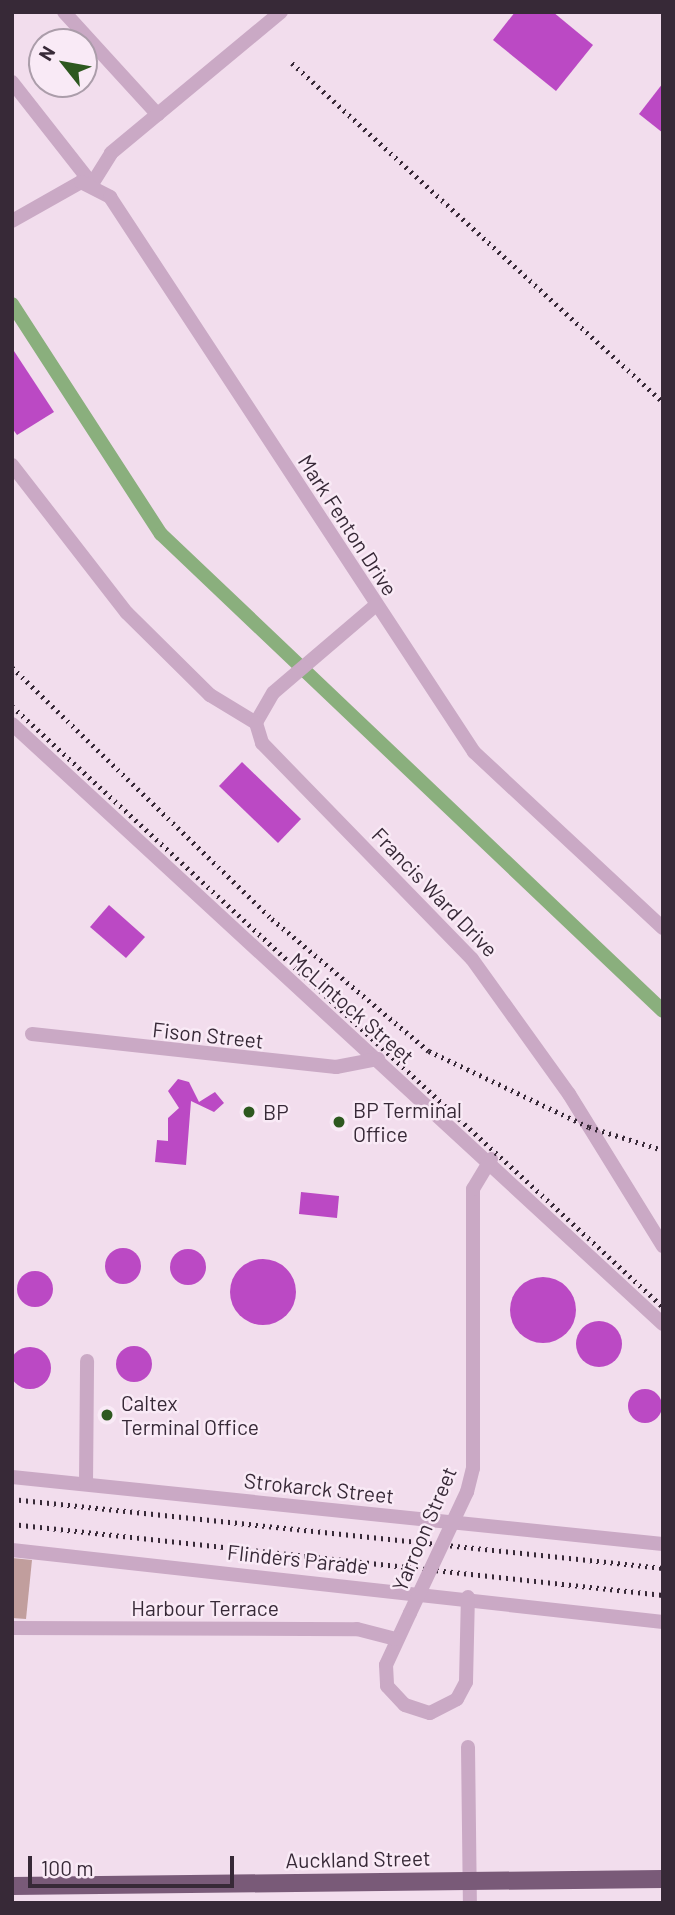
<!DOCTYPE html>
<html>
<head>
<meta charset="utf-8">
<style>
	body { margin:0 }
	#map { position:relative; width:675px; height:1915px; overflow:hidden; background:#f2dded; font-family:Barlow,sans-serif }
	div>[style] { position:absolute }
	[style*='--x'] { left:calc(var(--x)*1px); top:calc(var(--y)*1px); width:calc(var(--w)*1px); rotate:calc(var(--a)*1deg) }
	.green>* { inset:0; background:#c19e9d }
	.canal>* { height:14px; margin:-7px; padding:0 7px; transform-origin:7px; border-radius:7px; background:#8aaf7d }
	.building>* { inset:0; background:#bb49c4 }
	.round { border-radius:50% }
	.minor>* { height:14px; margin:-7px; padding:0 7px; transform-origin:7px; border-radius:7px; background:#caa9c5 }
	.major>* { height:18px; margin:-9px; padding:0 9px; transform-origin:9px; border-radius:9px; background:#795a78 }
	.rail>* { height:4.5px; margin-top:-2.25px; transform-origin:0; background:repeating-linear-gradient(90deg,#372937 0 2px,transparent 0 7px) }
	.minor-bridge>* { height:14px; margin:-7px; padding:0 7px; transform-origin:7px; border-radius:7px; background:#caa9c5 }
	.dots>* { width:19px; height:19px; translate:-50% -50%; box-sizing:border-box; border:4px solid #f9eaf6; border-radius:50% }
	span { translate:-50% -50%; white-space:nowrap; text-align:center; line-height:1.15; -webkit-text-stroke:5px #f9eaf6; paint-order:stroke }
	.street-label { font-size:21px; color:#372937 }
	.poi-label { font-size:21px; color:#372937 }
	.left { translate:0 -50%; text-align:left }
	.frame { position:absolute; inset:0; border:14px solid #372937; pointer-events:none }
	.north { position:absolute; left:28px; top:28px; width:70px; height:70px; box-sizing:border-box; background:#f9eaf6; border:2px solid #ab9daa; border-radius:50%; rotate:301deg; font-size:19px; font-weight:700; line-height:28px; text-align:center; color:#372937 }
	.north::after { content:''; display:block; margin:auto; width:24px; height:32px; background:#2d581f; clip-path:polygon(50% 0,100% 100%,50% 72%,0 100%) }
	.scale { position:absolute; left:28px; top:1856px; width:206px; height:32px; box-sizing:border-box; border:4px solid #372937; border-top:0; padding-left:9px; font-size:21px; line-height:24px; white-space:nowrap; color:#372937; -webkit-text-stroke:5px #f9eaf6; paint-order:stroke }
</style>
</head>
<body>
<div id="map">
	<div class="green">
		<i style="clip-path:polygon(12px 1558px,32px 1560px,26px 1619px,12px 1618px)"></i>
	</div>
	<div class="canal">
		<i style="--x:12;--y:304;--w:274;--a:57.1"></i>
		<i style="--x:161;--y:534;--w:692;--a:43.54"></i>
	</div>
	<div class="building">
		<i style="clip-path:polygon(515px 12px,553px 12px,593px 45px,556px 91px,493px 40px)"></i>
		<i style="clip-path:polygon(663px 83px,663px 133px,639px 114px)"></i>
		<i style="clip-path:polygon(12px 348px,54px 412px,17px 435px,12px 428px)"></i>
		<i style="clip-path:polygon(242px 762px,301px 819px,278px 843px,219px 786px)"></i>
		<i style="clip-path:polygon(109px 905px,145px 937px,126px 958px,90px 927px)"></i>
		<i style="clip-path:polygon(178px 1079px,189px 1082px,199px 1102px,215px 1092px,224px 1103px,214px 1112px,191px 1101px,186px 1165px,155px 1162px,157px 1140px,168px 1141px,168px 1118px,179px 1108px,168px 1091px)"></i>
		<i style="clip-path:polygon(301px 1192px,339px 1196px,337px 1218px,299px 1214px)"></i>
		<i class="round" style="left:105px;top:1248px;width:36px;height:36px"></i>
		<i class="round" style="left:170px;top:1249px;width:36px;height:36px"></i>
		<i class="round" style="left:230px;top:1259px;width:66px;height:66px"></i>
		<i class="round" style="left:17px;top:1271px;width:36px;height:36px"></i>
		<i class="round" style="left:510px;top:1277px;width:66px;height:66px"></i>
		<i class="round" style="left:576px;top:1321px;width:46px;height:46px"></i>
		<i class="round" style="left:116px;top:1346px;width:36px;height:36px"></i>
		<i class="round" style="left:9px;top:1347px;width:42px;height:42px"></i>
		<i class="round" style="left:628px;top:1389px;width:34px;height:34px"></i>
	</div>
	<div class="minor">
		<i style="--x:64;--y:12;--w:139;--a:47.6"></i>
		<i style="--x:12;--y:82;--w:130;--a:51.9"></i>
		<i style="--x:92;--y:184;--w:36;--a:-58"></i>
		<i style="--x:111;--y:153;--w:221;--a:-39.7"></i>
		<i style="--x:12;--y:221;--w:79;--a:-29.5"></i>
		<i style="--x:81;--y:182;--w:33;--a:27"></i>
		<i style="--x:110;--y:197;--w:664;--a:56.74"></i>
		<i style="--x:474;--y:752;--w:258;--a:43"></i>
		<i style="--x:12;--y:465;--w:187;--a:52.2"></i>
		<i style="--x:127;--y:613;--w:117;--a:44.7"></i>
		<i style="--x:210;--y:695;--w:54;--a:31.3"></i>
		<i style="--x:376;--y:605;--w:135;--a:139.5"></i>
		<i style="--x:273;--y:693;--w:34;--a:120"></i>
		<i style="--x:256;--y:723;--w:21;--a:73"></i>
		<i style="--x:262;--y:743;--w:301;--a:45.8"></i>
		<i style="--x:472;--y:959;--w:166;--a:54.3"></i>
		<i style="--x:569;--y:1094;--w:179;--a:58.3"></i>
		<i style="--x:12;--y:724;--w:885;--a:42.67"></i>
		<i style="--x:32;--y:1034;--w:306;--a:6.2"></i>
		<i style="--x:336;--y:1067;--w:43;--a:-10.8"></i>
		<i style="--x:12;--y:1477;--w:654;--a:5.88"></i>
		<i style="--x:86;--y:1484;--w:123;--a:-89.5"></i>
		<i style="--x:467;--y:1492;--w:25;--a:-76"></i>
		<i style="--x:473;--y:1468;--w:279;--a:-90"></i>
		<i style="--x:473;--y:1189;--w:35;--a:-59"></i>
		<i style="--x:12;--y:1550;--w:655;--a:6.31"></i>
		<i style="--x:410;--y:1613;--w:57;--a:114.8"></i>
		<i style="--x:386;--y:1665;--w:21;--a:87"></i>
		<i style="--x:387;--y:1686;--w:26;--a:47"></i>
		<i style="--x:405;--y:1705;--w:26;--a:18"></i>
		<i style="--x:430;--y:1713;--w:30;--a:-27"></i>
		<i style="--x:457;--y:1699;--w:19;--a:-62"></i>
		<i style="--x:466;--y:1682;--w:85;--a:-88.7"></i>
		<i style="--x:12;--y:1628;--w:345;--a:0.2"></i>
		<i style="--x:357;--y:1629;--w:40;--a:14.4"></i>
		<i style="--x:468;--y:1747;--w:156;--a:89.3"></i>
	</div>
	<div class="major">
		<i style="--x:12;--y:1886;--w:651;--a:-0.62"></i>
	</div>
	<div class="rail">
		<i style="--x:292;--y:63;--w:503;--a:42.42"></i>
		<i style="--x:12;--y:667;--w:362;--a:44.1"></i>
		<i style="--x:272;--y:919;--w:205;--a:40.1"></i>
		<i style="--x:429;--y:1051;--w:177;--a:25.4"></i>
		<i style="--x:589;--y:1127;--w:77;--a:17.3"></i>
		<i style="--x:12;--y:706;--w:886;--a:42.71"></i>
		<i style="--x:12;--y:1499;--w:655;--a:6.05"></i>
		<i style="--x:12;--y:1524;--w:655;--a:6.22"></i>
	</div>
	<div class="minor-bridge">
		<i style="--x:410;--y:1613;--w:134;--a:-64.8"></i>
	</div>
	<div class="dots">
		<i style="left:249px;top:1112px;background:#2d581f"></i>
		<i style="left:339px;top:1122px;background:#2d581f"></i>
		<i style="left:107px;top:1415px;background:#2d581f"></i>
	</div>
	<div class="street-label">
		<span style="left:348px;top:525px;rotate:57deg">Mark Fenton Drive</span>
		<span style="left:435px;top:892px;rotate:46deg">Francis Ward Drive</span>
		<span style="left:352px;top:1008px;rotate:41deg">McLintock Street</span>
		<span style="left:208px;top:1035px;rotate:6deg">Fison Street</span>
		<span style="left:319px;top:1488px;rotate:6deg">Strokarck Street</span>
		<span style="left:424px;top:1529px;rotate:-67deg">Yarroon Street</span>
		<span style="left:298px;top:1559px;rotate:6deg">Flinders Parade</span>
		<span style="left:205px;top:1608px">Harbour Terrace</span>
		<span style="left:358px;top:1859px;rotate:-1deg">Auckland Street</span>
	</div>
	<div class="poi-label">
		<span class="left" style="left:353px;top:1122px">BP Terminal<br>Office</span>
		<span class="left" style="left:263px;top:1112px">BP</span>
		<span class="left" style="left:121px;top:1415px">Caltex<br>Terminal Office</span>
	</div>
	<div class="frame"></div>
	<div class="north">N</div>
	<div class="scale">100 m</div>
</div>
</body>
</html>
